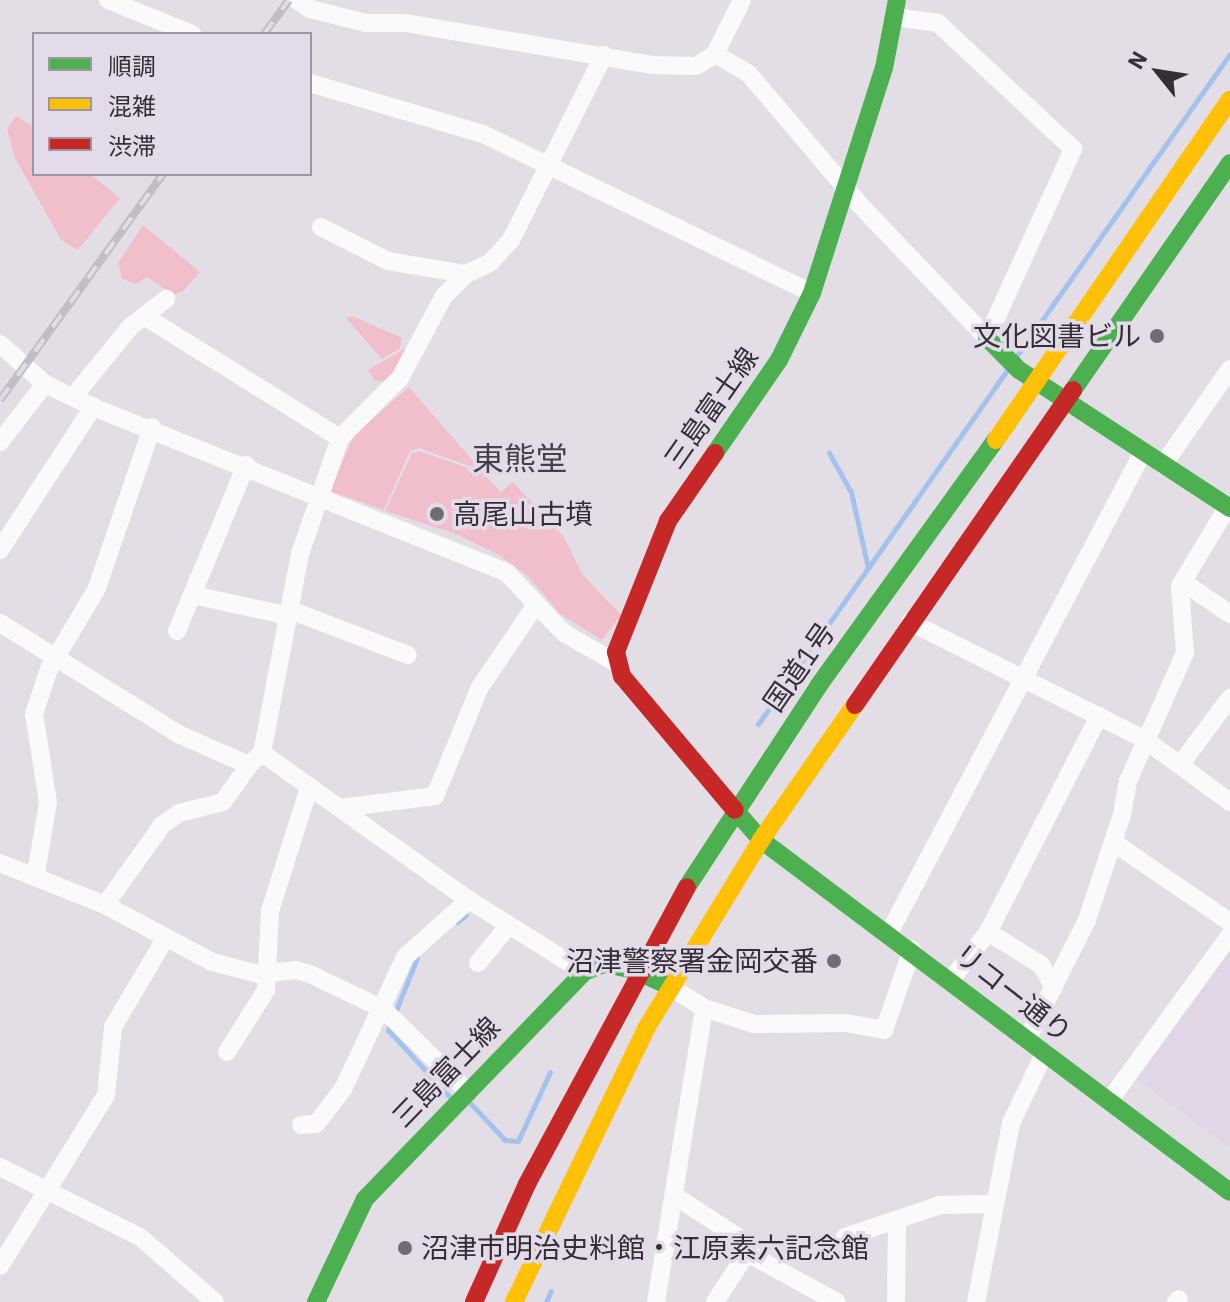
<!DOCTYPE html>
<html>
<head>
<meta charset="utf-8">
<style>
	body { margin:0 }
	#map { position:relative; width:1230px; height:1302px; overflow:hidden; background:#e3dee6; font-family:"IBM Plex Sans","Noto Sans JP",sans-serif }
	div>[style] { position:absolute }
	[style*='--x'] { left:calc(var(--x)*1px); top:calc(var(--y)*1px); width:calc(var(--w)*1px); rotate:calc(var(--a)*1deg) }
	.built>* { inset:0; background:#e0d6e6 }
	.green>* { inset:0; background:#f1bfcb }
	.stream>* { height:5px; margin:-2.5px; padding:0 2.5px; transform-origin:2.5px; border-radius:2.5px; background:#a4c2ed }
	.street>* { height:18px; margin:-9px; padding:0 9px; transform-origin:9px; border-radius:9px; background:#fbfafb }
	.fast>* { height:18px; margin:-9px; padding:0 9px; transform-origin:9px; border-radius:9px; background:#4caf50 }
	.slow>* { height:18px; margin:-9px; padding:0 9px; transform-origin:9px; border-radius:9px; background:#ffc107 }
	.jam>* { height:18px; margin:-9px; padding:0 9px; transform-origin:9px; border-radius:9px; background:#c62828 }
	.rail>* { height:8px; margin-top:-4px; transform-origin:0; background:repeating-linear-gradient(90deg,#e4dbea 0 15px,#bebdbf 0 30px); box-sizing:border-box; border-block:2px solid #bebdbf }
	.dots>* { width:22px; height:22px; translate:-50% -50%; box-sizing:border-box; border:4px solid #e4dbea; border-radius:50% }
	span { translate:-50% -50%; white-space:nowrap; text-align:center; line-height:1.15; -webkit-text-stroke:7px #e4dbea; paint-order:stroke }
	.poi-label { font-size:28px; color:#332f35 }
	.right { translate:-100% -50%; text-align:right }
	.left { translate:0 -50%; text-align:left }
	.street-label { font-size:28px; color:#332f35 }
	.quarter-label { font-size:32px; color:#47404b }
	.legend { position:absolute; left:32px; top:32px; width:280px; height:144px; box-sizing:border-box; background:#e4dbea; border:2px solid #9d96a2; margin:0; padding:10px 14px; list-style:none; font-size:24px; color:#332f35 }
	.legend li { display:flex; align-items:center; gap:16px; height:40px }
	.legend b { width:40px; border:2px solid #9d96a2 }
	.north { position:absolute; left:1118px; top:32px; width:80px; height:80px; -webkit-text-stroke:6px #e4dbea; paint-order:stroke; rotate:300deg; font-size:22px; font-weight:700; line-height:32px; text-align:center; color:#332f35 }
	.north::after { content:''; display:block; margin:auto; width:28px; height:36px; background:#332f35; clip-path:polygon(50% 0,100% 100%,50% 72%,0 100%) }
</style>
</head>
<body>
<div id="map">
	<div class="built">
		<i style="clip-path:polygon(1230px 951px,1230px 1148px,1136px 1079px)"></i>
	</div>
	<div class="green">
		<i style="clip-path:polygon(16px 116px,34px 127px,34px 174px,90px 174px,120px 198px,78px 250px,61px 240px,15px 158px,7px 129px)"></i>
		<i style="clip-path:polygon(143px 225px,200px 272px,183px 291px,173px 295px,147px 277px,136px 284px,122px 279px,118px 263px)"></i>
		<i style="clip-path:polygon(352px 316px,402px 338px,400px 348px,382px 359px,346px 318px)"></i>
		<i style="clip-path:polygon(406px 348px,409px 355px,386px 382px,374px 380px,368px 370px)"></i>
		<i style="clip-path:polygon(409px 387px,481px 470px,419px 448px,410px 451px,384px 510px,330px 491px,354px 435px)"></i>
		<i style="clip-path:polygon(419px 451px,483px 473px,501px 492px,513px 482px,564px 537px,582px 574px,621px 615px,602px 640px,560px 614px,529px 577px,499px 555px,456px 534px,385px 511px,412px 453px)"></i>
	</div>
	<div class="stream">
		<i style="--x:1016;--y:357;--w:371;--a:-54.8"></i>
		<i style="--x:868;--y:568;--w:243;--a:-54.9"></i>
		<i style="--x:758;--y:724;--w:191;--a:-54.8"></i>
		<i style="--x:868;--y:568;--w:78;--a:-102.6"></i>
		<i style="--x:851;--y:492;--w:45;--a:-119.4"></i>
		<i style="--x:457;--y:922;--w:11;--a:-38"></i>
		<i style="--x:417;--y:958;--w:78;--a:111.9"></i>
		<i style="--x:388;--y:1030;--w:91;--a:47.2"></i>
		<i style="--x:471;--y:1104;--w:50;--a:46.6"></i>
		<i style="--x:505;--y:1140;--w:13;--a:4"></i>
		<i style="--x:518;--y:1141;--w:76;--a:-65.1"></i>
		<i style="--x:546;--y:1302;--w:12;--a:-66"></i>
	</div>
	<div class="street">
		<i style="--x:108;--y:0;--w:91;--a:22"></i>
		<i style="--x:297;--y:0;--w:16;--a:35"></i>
		<i style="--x:310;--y:9;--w:58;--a:14"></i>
		<i style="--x:366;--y:23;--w:40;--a:0"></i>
		<i style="--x:406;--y:23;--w:249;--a:9.7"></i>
		<i style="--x:651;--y:65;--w:45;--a:1.3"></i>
		<i style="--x:696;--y:66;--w:22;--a:-32"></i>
		<i style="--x:715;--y:54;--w:39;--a:30"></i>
		<i style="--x:749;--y:74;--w:172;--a:49.7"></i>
		<i style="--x:860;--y:205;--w:184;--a:46.3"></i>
		<i style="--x:987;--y:338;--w:208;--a:-65.5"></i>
		<i style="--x:1073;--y:149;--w:185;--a:-137"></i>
		<i style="--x:938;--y:23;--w:42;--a:-171.9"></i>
		<i style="--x:715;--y:54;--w:60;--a:-63.4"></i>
		<i style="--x:310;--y:83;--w:180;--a:16.4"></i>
		<i style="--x:483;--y:134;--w:365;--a:25.8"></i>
		<i style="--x:321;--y:227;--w:75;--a:26.9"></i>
		<i style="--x:388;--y:261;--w:79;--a:9.5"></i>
		<i style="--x:144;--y:316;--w:231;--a:31.9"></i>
		<i style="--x:0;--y:344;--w:60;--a:41.6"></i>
		<i style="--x:45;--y:384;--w:53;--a:25.6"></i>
		<i style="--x:93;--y:407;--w:446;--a:21.8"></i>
		<i style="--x:507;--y:573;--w:83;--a:46.5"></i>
		<i style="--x:564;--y:633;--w:60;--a:30"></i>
		<i style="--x:73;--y:397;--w:90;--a:-50.8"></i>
		<i style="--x:130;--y:327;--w:46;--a:-37.9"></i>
		<i style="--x:0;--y:442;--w:73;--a:-52.2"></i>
		<i style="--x:1163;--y:465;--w:117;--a:-55.1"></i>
		<i style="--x:0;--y:550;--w:171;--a:-57"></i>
		<i style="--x:1183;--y:582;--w:57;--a:34.2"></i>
		<i style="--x:193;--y:595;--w:98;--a:12.3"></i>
		<i style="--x:290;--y:610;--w:126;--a:20.9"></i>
		<i style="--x:910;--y:622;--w:262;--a:26.6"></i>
		<i style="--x:1144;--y:739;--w:107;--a:36.2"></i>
		<i style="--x:0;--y:623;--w:210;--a:31.9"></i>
		<i style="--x:178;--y:734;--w:77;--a:23.6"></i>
		<i style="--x:249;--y:765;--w:18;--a:-43"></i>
		<i style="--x:262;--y:753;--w:203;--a:-79.2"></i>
		<i style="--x:300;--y:554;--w:123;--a:-71"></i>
		<i style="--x:340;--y:438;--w:85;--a:-45"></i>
		<i style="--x:400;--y:378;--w:93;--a:-61.8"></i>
		<i style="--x:444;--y:296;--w:31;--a:-45"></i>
		<i style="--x:466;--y:274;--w:26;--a:-25"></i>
		<i style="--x:490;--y:263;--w:31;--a:-48"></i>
		<i style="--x:511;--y:240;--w:207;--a:-63.3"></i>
		<i style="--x:177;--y:631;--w:180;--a:-67.4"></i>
		<i style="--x:262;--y:753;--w:254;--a:35.4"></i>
		<i style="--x:469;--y:900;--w:136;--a:32.1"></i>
		<i style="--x:1180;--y:765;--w:84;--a:-53.3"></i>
		<i style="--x:340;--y:808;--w:96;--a:-7.2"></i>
		<i style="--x:435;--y:796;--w:118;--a:-67.6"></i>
		<i style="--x:480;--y:687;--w:98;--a:-55.8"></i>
		<i style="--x:1113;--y:842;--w:142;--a:34.4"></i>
		<i style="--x:0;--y:863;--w:113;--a:21.8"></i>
		<i style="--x:105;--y:905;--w:121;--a:28"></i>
		<i style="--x:212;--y:962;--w:49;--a:14.3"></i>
		<i style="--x:259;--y:974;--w:37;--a:-6"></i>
		<i style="--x:296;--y:970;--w:17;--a:17"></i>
		<i style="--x:312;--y:975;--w:79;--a:25.6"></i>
		<i style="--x:383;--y:1009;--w:116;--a:44.3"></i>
		<i style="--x:36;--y:873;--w:72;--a:-80.4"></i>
		<i style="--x:48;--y:802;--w:89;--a:-99"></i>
		<i style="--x:34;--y:714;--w:47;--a:-71.6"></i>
		<i style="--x:49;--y:669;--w:94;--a:-59.3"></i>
		<i style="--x:97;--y:588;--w:170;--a:-71.1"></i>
		<i style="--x:105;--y:905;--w:98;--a:-54.5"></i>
		<i style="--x:162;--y:825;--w:21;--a:-35"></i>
		<i style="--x:179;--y:813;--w:45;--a:-14"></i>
		<i style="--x:223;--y:802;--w:45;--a:-54.9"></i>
		<i style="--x:889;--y:933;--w:544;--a:-62.16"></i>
		<i style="--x:478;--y:963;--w:49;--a:-50.8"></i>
		<i style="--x:951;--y:980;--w:61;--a:-52.4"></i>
		<i style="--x:1054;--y:988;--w:26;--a:-119"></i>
		<i style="--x:1041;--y:965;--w:62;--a:-148.1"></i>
		<i style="--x:988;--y:932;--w:243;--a:-62.8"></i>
		<i style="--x:704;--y:1008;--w:52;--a:17.7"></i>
		<i style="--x:754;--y:1024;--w:92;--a:-0.6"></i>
		<i style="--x:846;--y:1023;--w:39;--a:10"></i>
		<i style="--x:884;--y:1030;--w:85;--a:-70.7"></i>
		<i style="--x:1027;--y:1039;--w:133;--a:-63.2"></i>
		<i style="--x:1087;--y:920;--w:111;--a:-71.6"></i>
		<i style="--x:1122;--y:815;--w:35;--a:-80"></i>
		<i style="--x:1128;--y:781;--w:140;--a:-66"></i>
		<i style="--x:1185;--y:653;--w:67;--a:-94.3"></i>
		<i style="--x:1180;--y:586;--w:93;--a:-59"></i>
		<i style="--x:227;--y:1052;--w:73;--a:-57.8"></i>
		<i style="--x:266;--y:990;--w:79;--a:-87.1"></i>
		<i style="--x:270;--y:911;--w:129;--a:-72.4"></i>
		<i style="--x:1109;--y:1101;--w:205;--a:-53.9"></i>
		<i style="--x:301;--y:1125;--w:15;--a:-4"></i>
		<i style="--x:316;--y:1124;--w:44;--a:-52.4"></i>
		<i style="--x:343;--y:1089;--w:146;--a:-64.8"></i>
		<i style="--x:405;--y:957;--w:86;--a:-41.7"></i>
		<i style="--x:0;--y:1167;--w:157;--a:26.6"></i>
		<i style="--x:140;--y:1237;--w:99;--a:40.9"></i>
		<i style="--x:675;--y:1196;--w:82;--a:33.1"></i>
		<i style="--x:744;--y:1241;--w:14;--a:73"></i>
		<i style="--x:845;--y:1237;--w:100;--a:-18.6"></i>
		<i style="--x:940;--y:1205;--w:52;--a:-1.1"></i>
		<i style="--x:0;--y:1266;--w:201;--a:-58.2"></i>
		<i style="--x:106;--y:1095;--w:68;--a:-84.1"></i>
		<i style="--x:113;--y:1027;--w:102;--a:-59.4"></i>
		<i style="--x:656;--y:1302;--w:298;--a:-80.7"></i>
		<i style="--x:704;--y:1008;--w:39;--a:-148"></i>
		<i style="--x:715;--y:1302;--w:59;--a:-56.9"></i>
		<i style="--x:747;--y:1253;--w:102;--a:28.6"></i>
		<i style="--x:896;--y:1302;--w:82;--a:-89.3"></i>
		<i style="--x:976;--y:1302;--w:182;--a:-78.9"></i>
		<i style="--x:1011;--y:1123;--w:76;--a:-64.4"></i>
		<i style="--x:1176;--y:1302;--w:4;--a:-45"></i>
	</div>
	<div class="fast">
		<i style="--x:987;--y:338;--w:45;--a:45"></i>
		<i style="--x:1019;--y:370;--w:252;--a:33.2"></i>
		<i style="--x:1073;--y:390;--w:276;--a:-55.3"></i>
		<i style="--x:715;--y:453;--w:113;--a:-55.5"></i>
		<i style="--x:779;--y:360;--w:75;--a:-63.8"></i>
		<i style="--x:812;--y:293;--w:236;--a:-72.3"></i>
		<i style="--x:884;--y:68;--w:69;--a:-79.2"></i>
		<i style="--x:735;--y:810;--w:40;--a:49"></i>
		<i style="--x:761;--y:840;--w:586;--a:36.89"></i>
		<i style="--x:687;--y:887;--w:241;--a:-56.8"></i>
		<i style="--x:819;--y:685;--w:302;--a:-54.2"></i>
		<i style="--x:316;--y:1302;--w:114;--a:-64.6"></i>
		<i style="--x:365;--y:1199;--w:315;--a:-46"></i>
		<i style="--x:584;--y:972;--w:22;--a:-22"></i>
		<i style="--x:604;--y:964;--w:31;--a:11"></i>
		<i style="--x:634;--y:970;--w:41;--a:24.7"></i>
	</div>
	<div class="slow">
		<i style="--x:996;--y:440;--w:413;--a:-55.5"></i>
		<i style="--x:514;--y:1302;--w:305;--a:-64.2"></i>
		<i style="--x:647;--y:1027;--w:219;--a:-58.6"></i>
		<i style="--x:761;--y:840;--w:165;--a:-55.2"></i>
	</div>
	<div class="jam">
		<i style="--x:715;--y:453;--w:83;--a:124.7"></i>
		<i style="--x:668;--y:521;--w:141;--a:111.7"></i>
		<i style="--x:616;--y:652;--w:25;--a:76"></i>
		<i style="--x:622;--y:676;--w:175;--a:49.9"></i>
		<i style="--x:855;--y:705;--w:383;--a:-55.3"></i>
		<i style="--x:474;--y:1302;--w:129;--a:-65.8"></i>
		<i style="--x:527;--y:1184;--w:337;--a:-61.7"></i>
	</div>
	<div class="rail">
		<i style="--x:264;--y:34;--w:42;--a:-53.7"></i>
		<i style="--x:0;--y:400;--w:279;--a:-54.2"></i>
	</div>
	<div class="dots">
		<i style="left:1157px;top:336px;background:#716c73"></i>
		<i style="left:437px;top:514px;background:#716c73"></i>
		<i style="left:834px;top:961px;background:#716c73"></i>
		<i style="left:405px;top:1248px;background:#716c73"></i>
	</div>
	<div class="poi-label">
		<span class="right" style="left:1141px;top:336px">文化図書ビル</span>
		<span class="left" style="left:453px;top:514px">高尾山古墳</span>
		<span class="right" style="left:818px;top:961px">沼津警察署金岡交番</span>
		<span class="left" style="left:421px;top:1248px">沼津市明治史料館・江原素六記念館</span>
	</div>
	<div class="street-label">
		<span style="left:711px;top:408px;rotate:-55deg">三島富士線</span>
		<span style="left:799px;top:667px;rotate:-55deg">国道1号</span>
		<span style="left:1013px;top:993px;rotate:38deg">リコー通り</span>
		<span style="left:446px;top:1072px;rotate:-46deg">三島富士線</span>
	</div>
	<div class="quarter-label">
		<span style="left:520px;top:458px">東熊堂</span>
	</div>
	<ul class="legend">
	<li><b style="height:10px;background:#4caf50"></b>順調</li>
	<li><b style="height:10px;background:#ffc107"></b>混雑</li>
	<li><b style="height:10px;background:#c62828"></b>渋滞</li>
	</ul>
	<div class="north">N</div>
</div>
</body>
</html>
